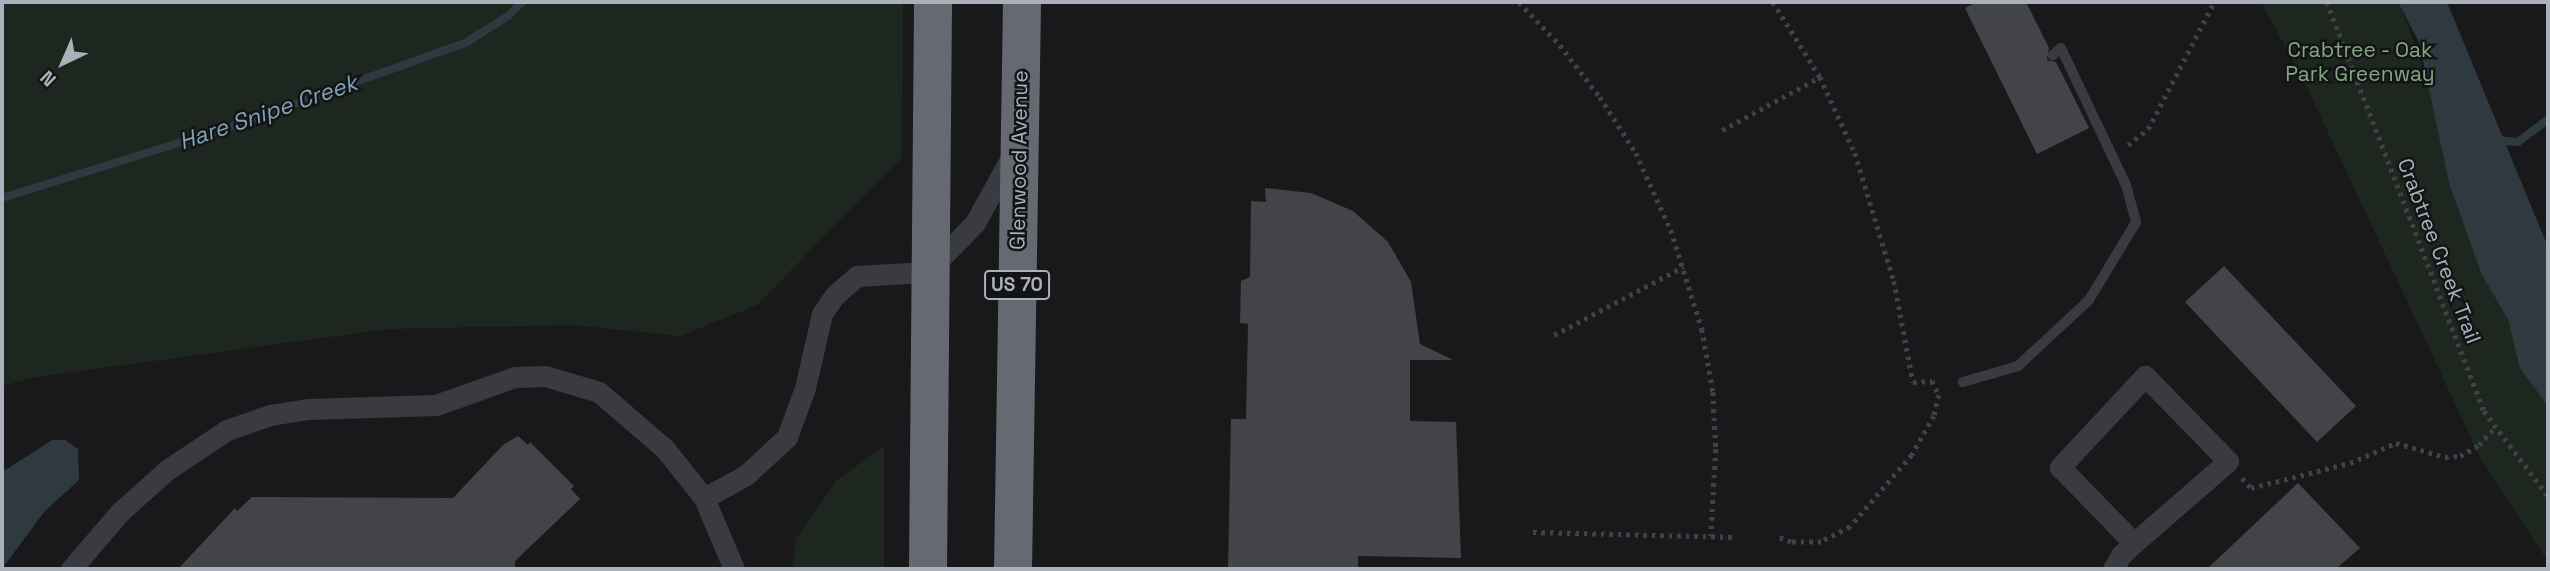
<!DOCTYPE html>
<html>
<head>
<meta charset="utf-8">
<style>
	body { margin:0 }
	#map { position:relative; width:2550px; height:571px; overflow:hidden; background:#19191b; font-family:"Space Grotesk",sans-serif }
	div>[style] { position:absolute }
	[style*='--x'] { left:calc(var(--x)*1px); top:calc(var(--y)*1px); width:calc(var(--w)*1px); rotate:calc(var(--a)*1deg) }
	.green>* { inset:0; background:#1e271f }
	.water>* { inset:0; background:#2e3940 }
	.stream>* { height:8px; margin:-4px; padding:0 4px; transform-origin:4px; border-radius:4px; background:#2e3940 }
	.building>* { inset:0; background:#434448 }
	.path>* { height:4.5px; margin-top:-2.25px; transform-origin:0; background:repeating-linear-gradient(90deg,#3f4247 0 3.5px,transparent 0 8.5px) }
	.lane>* { height:10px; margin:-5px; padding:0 5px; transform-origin:5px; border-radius:5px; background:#3a3b40 }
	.street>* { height:21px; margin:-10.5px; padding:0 10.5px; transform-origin:10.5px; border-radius:10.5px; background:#3a3b40 }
	.highway>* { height:38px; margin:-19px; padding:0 19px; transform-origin:19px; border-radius:19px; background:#656972 }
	span { translate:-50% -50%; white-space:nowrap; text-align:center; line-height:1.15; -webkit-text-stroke:5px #141416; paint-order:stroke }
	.shield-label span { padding:2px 5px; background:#141416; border:2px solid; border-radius:5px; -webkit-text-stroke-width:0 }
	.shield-label { font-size:19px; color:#abb1bb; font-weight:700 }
	.park-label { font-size:21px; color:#81a781 }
	.street-label { font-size:21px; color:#abb1bb }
	.water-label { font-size:23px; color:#80a1b8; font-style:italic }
	.frame { position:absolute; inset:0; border:4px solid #abb1bb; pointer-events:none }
	.north { position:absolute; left:28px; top:28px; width:70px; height:70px; -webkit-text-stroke:5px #141416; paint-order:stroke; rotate:224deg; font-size:19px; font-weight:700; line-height:28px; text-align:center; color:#abb1bb }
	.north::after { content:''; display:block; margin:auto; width:24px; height:32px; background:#abb1bb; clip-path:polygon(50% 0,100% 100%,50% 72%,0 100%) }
</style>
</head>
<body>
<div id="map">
	<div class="green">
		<i style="clip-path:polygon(2px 2px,903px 2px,902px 157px,757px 305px,680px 336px,573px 325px,389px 329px,36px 377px,2px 386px)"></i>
		<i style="clip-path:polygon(2261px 2px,2399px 2px,2472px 199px,2548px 348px,2548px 562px,2481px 459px,2304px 81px)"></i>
		<i style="clip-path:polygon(884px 446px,884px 569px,792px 569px,796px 539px,837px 480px)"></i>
	</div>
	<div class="water">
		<i style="clip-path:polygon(2398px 2px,2447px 2px,2548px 247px,2548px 406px,2520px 368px,2508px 319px,2482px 275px,2449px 183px,2419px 42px)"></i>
		<i style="clip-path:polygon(52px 440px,65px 440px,78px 449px,79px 480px,44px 512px,2px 569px,2px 472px)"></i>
	</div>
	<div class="stream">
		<i style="--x:2496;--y:140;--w:22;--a:5"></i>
		<i style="--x:2518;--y:142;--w:38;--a:-37"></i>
		<i style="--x:2;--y:198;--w:242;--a:-17.3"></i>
		<i style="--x:233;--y:126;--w:249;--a:-19.7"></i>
		<i style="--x:467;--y:42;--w:49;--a:-32.4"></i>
		<i style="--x:508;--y:16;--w:20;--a:-45"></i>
	</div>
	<div class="building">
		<i style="clip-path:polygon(1977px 2px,2026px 2px,2049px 48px,2047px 60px,2056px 62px,2089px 128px,2037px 154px,1965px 8px)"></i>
		<i style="clip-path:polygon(1265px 188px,1311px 193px,1353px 211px,1388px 242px,1411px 282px,1420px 344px,1453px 360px,1410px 360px,1410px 421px,1456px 422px,1461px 558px,1358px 556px,1358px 569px,1228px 569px,1231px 419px,1246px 419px,1248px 324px,1240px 323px,1241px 281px,1250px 277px,1251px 201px,1266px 202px)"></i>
		<i style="clip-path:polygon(2224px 266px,2356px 406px,2317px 442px,2185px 302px)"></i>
		<i style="clip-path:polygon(518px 436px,528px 445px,530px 442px,574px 486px,571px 489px,580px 499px,515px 561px,515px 569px,178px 569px,235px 508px,237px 511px,252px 497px,453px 498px,503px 445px)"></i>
		<i style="clip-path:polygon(2298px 483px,2360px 548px,2336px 569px,2207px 569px)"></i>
	</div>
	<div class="path">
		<i style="--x:1519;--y:2;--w:59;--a:46.4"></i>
		<i style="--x:1560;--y:45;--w:66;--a:52.4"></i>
		<i style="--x:1600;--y:97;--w:67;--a:57.3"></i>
		<i style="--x:1636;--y:153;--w:85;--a:65.6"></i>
		<i style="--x:1671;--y:230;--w:104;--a:72.6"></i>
		<i style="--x:1702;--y:329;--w:64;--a:80.1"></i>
		<i style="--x:1713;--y:392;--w:57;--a:87"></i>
		<i style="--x:1716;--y:449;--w:87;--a:93.3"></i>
		<i style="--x:1773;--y:2;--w:89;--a:57.9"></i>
		<i style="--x:1820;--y:77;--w:84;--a:65.3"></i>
		<i style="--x:1855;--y:153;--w:134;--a:73.1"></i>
		<i style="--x:1894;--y:281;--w:103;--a:79.3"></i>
		<i style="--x:1913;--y:382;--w:19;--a:-3"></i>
		<i style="--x:1932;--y:381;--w:16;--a:63"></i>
		<i style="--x:1939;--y:395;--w:22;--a:103"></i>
		<i style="--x:1934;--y:416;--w:45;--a:119.4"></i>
		<i style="--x:1912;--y:455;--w:95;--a:130.7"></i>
		<i style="--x:1850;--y:527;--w:33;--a:153"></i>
		<i style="--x:1821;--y:542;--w:30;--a:180"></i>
		<i style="--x:1791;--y:542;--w:15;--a:-160"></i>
		<i style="--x:2327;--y:2;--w:438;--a:69"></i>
		<i style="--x:2484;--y:411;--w:106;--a:53"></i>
		<i style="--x:1722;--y:130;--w:111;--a:-28.4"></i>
		<i style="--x:2128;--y:145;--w:26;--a:-39"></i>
		<i style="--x:2148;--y:129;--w:143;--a:-62.5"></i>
		<i style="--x:1554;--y:335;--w:146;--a:-27.8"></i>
		<i style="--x:2242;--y:478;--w:13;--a:48"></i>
		<i style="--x:2251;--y:488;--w:102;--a:-14.2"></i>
		<i style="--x:2350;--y:463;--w:50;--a:-23.5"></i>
		<i style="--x:2396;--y:443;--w:51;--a:15.9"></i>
		<i style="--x:2445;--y:457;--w:15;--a:-4"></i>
		<i style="--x:2460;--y:456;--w:22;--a:-30"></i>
		<i style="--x:2479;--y:445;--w:24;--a:-48"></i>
		<i style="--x:1533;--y:532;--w:203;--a:1.4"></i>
	</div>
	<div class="lane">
		<i style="--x:1963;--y:382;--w:57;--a:-16.2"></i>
		<i style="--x:2018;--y:366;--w:97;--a:-42.9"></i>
		<i style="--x:2089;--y:300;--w:91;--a:-58.9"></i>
		<i style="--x:2136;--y:222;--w:38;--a:-105"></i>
		<i style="--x:2126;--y:185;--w:152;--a:-115.4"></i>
		<i style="--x:2061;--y:48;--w:11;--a:139"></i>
	</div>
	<div class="street">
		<i style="--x:704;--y:498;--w:48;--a:-28.7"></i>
		<i style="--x:746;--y:475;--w:56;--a:-42.8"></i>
		<i style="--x:787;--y:437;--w:52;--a:-69.8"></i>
		<i style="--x:805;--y:388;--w:76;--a:-77.1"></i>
		<i style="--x:822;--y:314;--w:23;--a:-56"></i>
		<i style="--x:835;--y:295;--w:29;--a:-41"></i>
		<i style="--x:857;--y:276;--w:70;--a:-3.3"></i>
		<i style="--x:927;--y:272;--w:69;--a:-45.6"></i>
		<i style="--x:975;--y:223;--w:79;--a:-61.2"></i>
		<i style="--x:71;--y:569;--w:75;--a:-49.3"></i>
		<i style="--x:120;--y:512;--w:63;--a:-41.8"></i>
		<i style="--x:167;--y:470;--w:72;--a:-33.7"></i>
		<i style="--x:227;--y:430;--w:46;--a:-19.2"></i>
		<i style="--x:270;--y:415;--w:38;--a:-9"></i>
		<i style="--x:308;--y:409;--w:128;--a:-1.8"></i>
		<i style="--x:436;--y:405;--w:84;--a:-19.5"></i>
		<i style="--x:515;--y:377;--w:30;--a:-2"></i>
		<i style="--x:545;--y:376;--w:56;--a:16.5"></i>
		<i style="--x:599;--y:392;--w:87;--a:40.8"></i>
		<i style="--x:665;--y:449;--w:63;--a:51.5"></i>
		<i style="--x:704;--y:498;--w:77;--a:67.1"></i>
		<i style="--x:2113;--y:569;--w:16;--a:-60"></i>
		<i style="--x:2121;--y:555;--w:18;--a:-43"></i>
		<i style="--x:2134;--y:543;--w:122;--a:-41"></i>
		<i style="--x:2226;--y:463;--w:3;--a:-45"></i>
		<i style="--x:2228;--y:461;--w:119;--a:-134.3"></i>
		<i style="--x:2145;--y:376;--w:125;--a:133"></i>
		<i style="--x:2060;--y:467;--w:106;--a:45.8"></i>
	</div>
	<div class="highway">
		<i style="--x:928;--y:569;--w:567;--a:-89.49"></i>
		<i style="--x:1013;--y:569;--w:567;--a:-89.09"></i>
	</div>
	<div class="shield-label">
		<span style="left:1017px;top:285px">US 70</span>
	</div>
	<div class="park-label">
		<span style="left:2360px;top:62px">Crabtree - Oak<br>Park Greenway</span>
	</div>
	<div class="street-label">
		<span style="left:1019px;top:160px;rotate:-89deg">Glenwood Avenue</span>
		<span style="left:2439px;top:251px;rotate:69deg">Crabtree Creek Trail</span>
	</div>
	<div class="water-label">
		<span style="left:268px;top:112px;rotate:-19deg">Hare Snipe Creek</span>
	</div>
	<div class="frame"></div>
	<div class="north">N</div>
</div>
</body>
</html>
